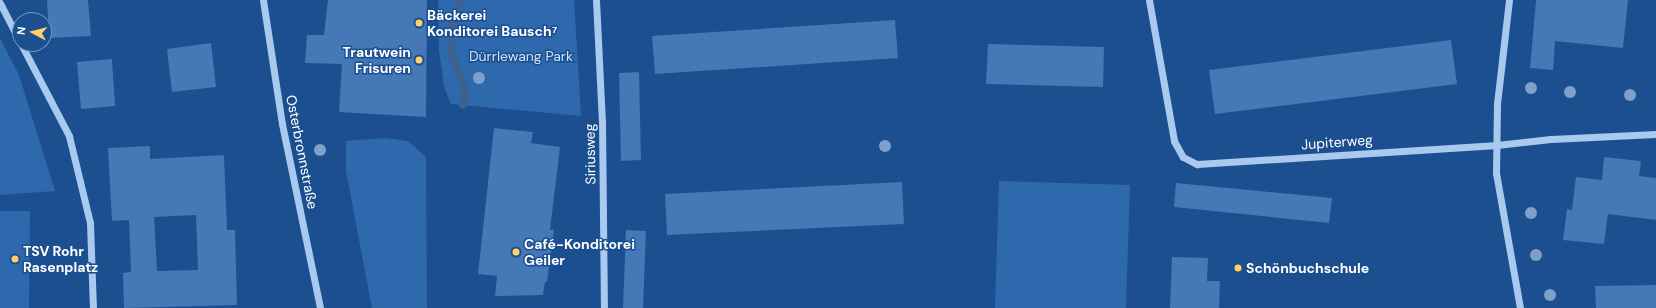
<!DOCTYPE html>
<html>
<head>
<meta charset="utf-8">
<style>
	body { margin:0 }
	#map { position:relative; width:1656px; height:308px; overflow:hidden; background:#1b4f8f; font-family:"DM Sans",sans-serif }
	div>[style] { position:absolute }
	[style*='--x'] { left:calc(var(--x)*1px); top:calc(var(--y)*1px); width:calc(var(--w)*1px); rotate:calc(var(--a)*1deg) }
	.green>* { inset:0; background:#2e69ad }
	.stream>* { height:8px; margin:-4px; padding:0 4px; transform-origin:4px; border-radius:4px; background:#3c6290 }
	.building>* { inset:0; background:#4478b7 }
	.minor>* { height:7px; margin:-3.5px; padding:0 3.5px; transform-origin:3.5px; border-radius:3.5px; background:#a9c9ee }
	.trees>* { width:12px; height:12px; margin:-6px; border-radius:50%; background:#7ea0ca }
	.dots>* { width:11px; height:11px; translate:-50% -50%; box-sizing:border-box; border:2px solid #1b4f8f; border-radius:50% }
	span { translate:-50% -50%; white-space:nowrap; text-align:center; line-height:1.15; -webkit-text-stroke:3px #1b4f8f; paint-order:stroke }
	.poi-label { font-size:14px; color:#fff; font-weight:700 }
	.left { translate:0 -50%; text-align:left }
	.right { translate:-100% -50%; text-align:right }
	.park-label { font-size:14px; color:#cfe3fa }
	.street-label { font-size:14px; color:#fff }
	.north { position:absolute; left:12px; top:12px; width:40px; height:40px; box-sizing:border-box; background:#1b4f8f; border:1px solid #7695bc; border-radius:50%; rotate:277deg; font-size:11px; font-weight:700; line-height:16px; text-align:center; color:#fff }
	.north::after { content:''; display:block; margin:auto; width:14px; height:18px; background:#ffd166; clip-path:polygon(50% 0,100% 100%,50% 72%,0 100%) }
</style>
</head>
<body>
<div id="map">
	<div class="green">
		<i style="clip-path:polygon(438px 0,574px 0,581px 116px,451px 104px,444px 87px,439px 50px)"></i>
		<i style="clip-path:polygon(0 38px,19px 75px,55px 191px,0 195px)"></i>
		<i style="clip-path:polygon(385px 138px,408px 141px,426px 157px,427px 308px,372px 308px,346px 171px,346px 141px)"></i>
		<i style="clip-path:polygon(999px 181px,1130px 185px,1126px 308px,995px 308px)"></i>
		<i style="clip-path:polygon(0 211px,30px 211px,29px 308px,0 308px)"></i>
	</div>
	<div class="stream">
		<i style="--x:460;--y:0;--w:37;--a:106"></i>
		<i style="--x:450;--y:36;--w:19;--a:84"></i>
		<i style="--x:452;--y:55;--w:32;--a:68"></i>
		<i style="--x:464;--y:85;--w:11;--a:80"></i>
		<i style="--x:466;--y:96;--w:9;--a:111"></i>
	</div>
	<div class="building">
		<i style="clip-path:polygon(47px 0,88px 0,91px 36px,49px 38px)"></i>
		<i style="clip-path:polygon(328px 0,427px 0,426px 117px,339px 112px,342px 64px,305px 63px,307px 35px,324px 35px)"></i>
		<i style="clip-path:polygon(1536px 0,1628px 0,1623px 48px,1555px 41px,1553px 70px,1530px 68px)"></i>
		<i style="clip-path:polygon(895px 20px,898px 58px,655px 74px,652px 36px)"></i>
		<i style="clip-path:polygon(1451px 40px,1457px 84px,1215px 114px,1209px 70px)"></i>
		<i style="clip-path:polygon(211px 43px,216px 87px,172px 92px,167px 49px)"></i>
		<i style="clip-path:polygon(988px 44px,1104px 47px,1103px 87px,986px 84px)"></i>
		<i style="clip-path:polygon(112px 59px,115px 106px,81px 109px,77px 62px)"></i>
		<i style="clip-path:polygon(639px 72px,641px 160px,621px 161px,619px 73px)"></i>
		<i style="clip-path:polygon(494px 128px,533px 132px,531px 143px,560px 147px,550px 230px,554px 230px,547px 282px,545px 282px,543px 295px,495px 296px,497px 276px,478px 274px)"></i>
		<i style="clip-path:polygon(evenodd,150px 146px,150px 159px,224px 155px,227px 230px,235px 230px,237px 305px,124px 308px,123px 273px,131px 272px,129px 220px,112px 221px,108px 148px,150px 146px,196px 215px,198px 270px,157px 271px,154px 217px,196px 215px)"></i>
		<i style="clip-path:polygon(1604px 157px,1641px 161px,1639px 176px,1656px 178px,1656px 220px,1608px 214px,1604px 244px,1563px 240px,1567px 209px,1572px 210px,1576px 177px,1602px 180px)"></i>
		<i style="clip-path:polygon(902px 182px,904px 224px,667px 235px,665px 194px)"></i>
		<i style="clip-path:polygon(1176px 183px,1332px 198px,1329px 223px,1174px 207px)"></i>
		<i style="clip-path:polygon(626px 230px,646px 231px,643px 308px,623px 308px)"></i>
		<i style="clip-path:polygon(1172px 257px,1208px 258px,1207px 281px,1220px 281px,1219px 308px,1170px 308px)"></i>
		<i style="clip-path:polygon(1656px 285px,1656px 308px,1596px 308px,1595px 286px)"></i>
	</div>
	<div class="minor">
		<i style="--x:263;--y:0;--w:125;--a:81.3"></i>
		<i style="--x:282;--y:124;--w:188;--a:78.3"></i>
		<i style="--x:596;--y:0;--w:122;--a:87.2"></i>
		<i style="--x:602;--y:122;--w:186;--a:89.4"></i>
		<i style="--x:1149;--y:0;--w:143;--a:79.9"></i>
		<i style="--x:1174;--y:141;--w:18;--a:61"></i>
		<i style="--x:1183;--y:157;--w:16;--a:27"></i>
		<i style="--x:1197;--y:164;--w:301;--a:-3.6"></i>
		<i style="--x:1497;--y:145;--w:54;--a:-6.3"></i>
		<i style="--x:1551;--y:139;--w:105;--a:-2.7"></i>
		<i style="--x:1509;--y:0;--w:105;--a:96.6"></i>
		<i style="--x:1497;--y:104;--w:69;--a:90.8"></i>
		<i style="--x:1496;--y:173;--w:137;--a:79.9"></i>
		<i style="--x:0;--y:3;--w:44;--a:62.9"></i>
		<i style="--x:21;--y:44;--w:104;--a:62.4"></i>
		<i style="--x:69;--y:136;--w:89;--a:76.4"></i>
		<i style="--x:90;--y:223;--w:85;--a:88"></i>
	</div>
	<div class="trees">
		<i style="left:479px;top:78px"></i>
		<i style="left:1531px;top:88px"></i>
		<i style="left:1570px;top:92px"></i>
		<i style="left:1630px;top:95px"></i>
		<i style="left:885px;top:146px"></i>
		<i style="left:320px;top:150px"></i>
		<i style="left:1531px;top:213px"></i>
		<i style="left:1536px;top:255px"></i>
		<i style="left:1550px;top:295px"></i>
	</div>
	<div class="dots">
		<i style="left:419px;top:23px;background:#ffd166"></i>
		<i style="left:419px;top:60px;background:#ffd166"></i>
		<i style="left:516px;top:252px;background:#ffd166"></i>
		<i style="left:15px;top:259px;background:#ffd166"></i>
		<i style="left:1238px;top:268px;background:#ffd166"></i>
	</div>
	<div class="poi-label">
		<span class="left" style="left:427px;top:23px">Bäckerei<br>Konditorei Bausch⁷</span>
		<span class="right" style="left:411px;top:60px">Trautwein<br>Frisuren</span>
		<span class="left" style="left:524px;top:252px">Café-Konditorei<br>Geiler</span>
		<span class="left" style="left:23px;top:259px">TSV Rohr<br>Rasenplatz</span>
		<span class="left" style="left:1246px;top:268px">Schönbuchschule</span>
	</div>
	<div class="park-label">
		<span style="left:521px;top:56px">Dürrlewang Park</span>
	</div>
	<div class="street-label">
		<span style="left:1337px;top:142px;rotate:-4deg">Jupiterweg</span>
		<span style="left:302px;top:152px;rotate:79deg">Osterbronnstraße</span>
		<span style="left:590px;top:154px;rotate:-91deg">Siriusweg</span>
	</div>
	<div class="north">N</div>
</div>
</body>
</html>
